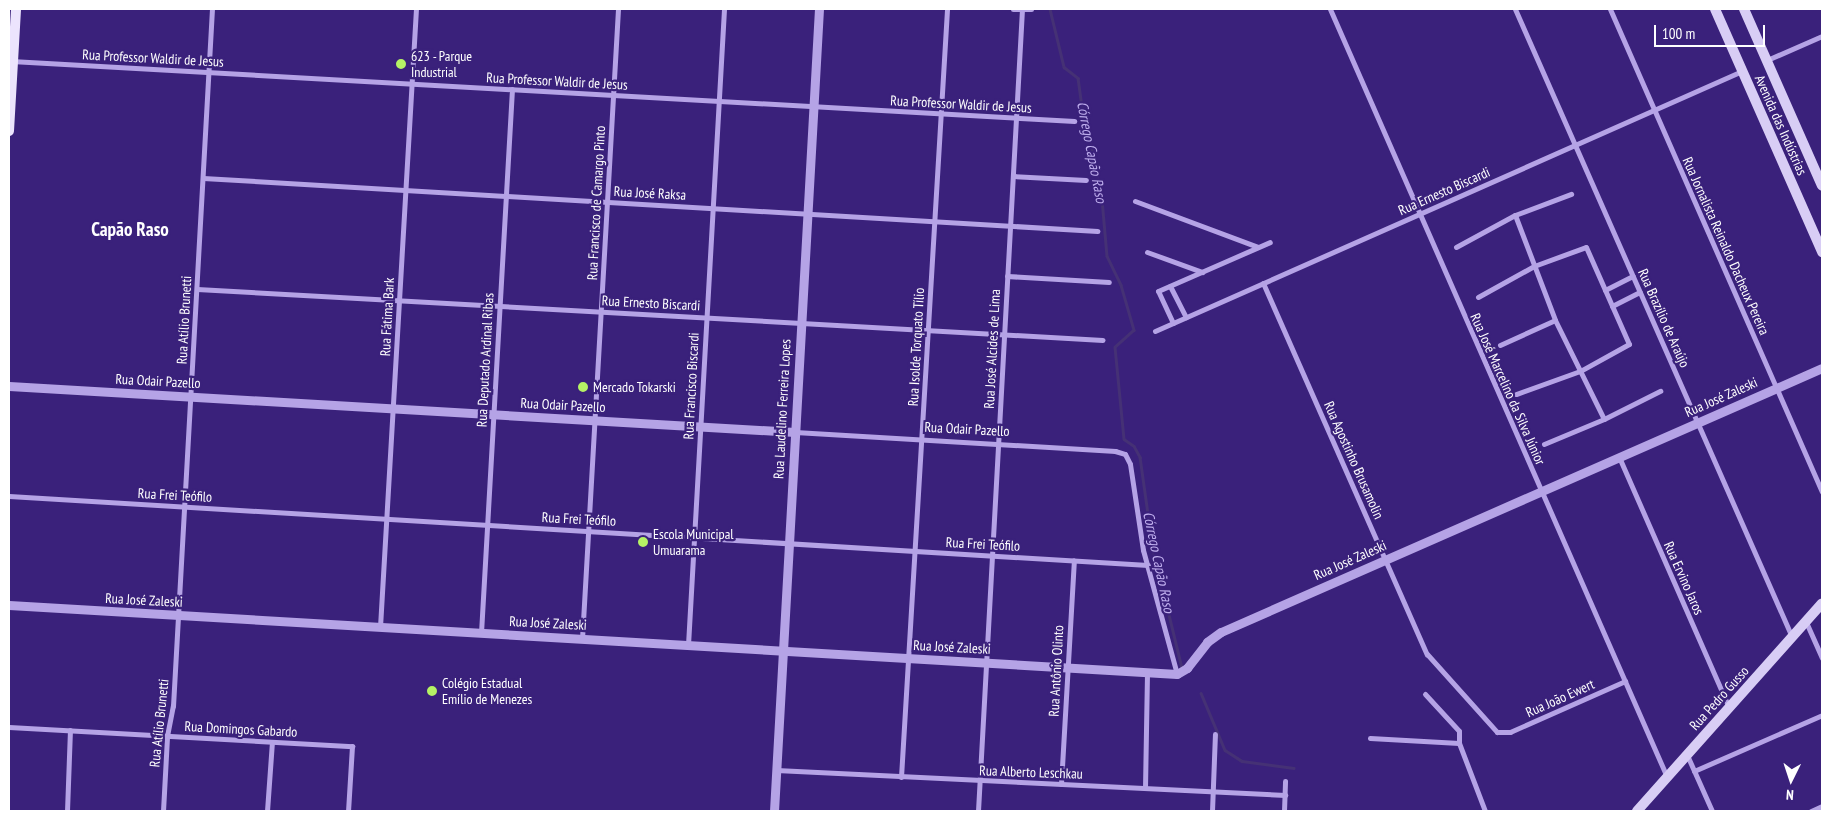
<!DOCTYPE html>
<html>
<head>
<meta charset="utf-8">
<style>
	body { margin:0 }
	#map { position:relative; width:1831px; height:820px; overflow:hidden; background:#3a217b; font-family:"PT Sans Narrow",sans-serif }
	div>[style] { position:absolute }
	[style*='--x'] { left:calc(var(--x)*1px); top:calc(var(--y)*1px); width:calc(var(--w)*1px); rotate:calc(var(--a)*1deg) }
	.stream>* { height:2.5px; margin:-1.25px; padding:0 1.25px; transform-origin:1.25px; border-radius:1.25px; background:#453175 }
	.minor>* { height:5px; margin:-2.5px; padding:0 2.5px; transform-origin:2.5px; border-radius:2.5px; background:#b5a3e6 }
	.tertiary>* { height:9px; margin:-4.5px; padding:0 4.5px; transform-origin:4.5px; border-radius:4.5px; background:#b5a3e6 }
	.secondary>* { height:10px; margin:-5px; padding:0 5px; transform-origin:5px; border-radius:5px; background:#d8cdf5 }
	.primary>* { height:10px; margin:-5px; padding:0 5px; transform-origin:5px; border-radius:5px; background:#ece4fd }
	.dots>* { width:14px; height:14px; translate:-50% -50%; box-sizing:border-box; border:2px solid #3a217b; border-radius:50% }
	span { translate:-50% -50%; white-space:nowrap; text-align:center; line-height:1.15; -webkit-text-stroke:4.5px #3a217b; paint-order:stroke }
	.poi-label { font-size:14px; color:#fff }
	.left { translate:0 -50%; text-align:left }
	.street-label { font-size:14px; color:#fff }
	.water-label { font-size:15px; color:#bfaeee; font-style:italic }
	.district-label { font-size:19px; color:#fff; font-weight:700 }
	.frame { position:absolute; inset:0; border:10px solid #fff; pointer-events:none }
	.north { position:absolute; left:1766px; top:755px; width:50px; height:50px; -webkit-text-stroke:4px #3a217b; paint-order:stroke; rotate:184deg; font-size:14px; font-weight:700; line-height:20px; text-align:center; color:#fff }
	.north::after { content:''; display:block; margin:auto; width:18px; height:22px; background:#fff; clip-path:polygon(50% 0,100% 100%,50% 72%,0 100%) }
	.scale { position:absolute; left:1654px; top:25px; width:111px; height:22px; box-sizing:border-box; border:2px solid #fff; border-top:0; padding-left:6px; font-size:15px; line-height:18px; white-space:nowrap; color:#fff; -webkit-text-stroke:4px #3a217b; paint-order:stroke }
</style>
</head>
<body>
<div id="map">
	<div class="stream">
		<i style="--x:1050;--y:9;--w:60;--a:76.4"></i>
		<i style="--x:1064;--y:67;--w:18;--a:38"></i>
		<i style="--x:1078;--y:78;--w:43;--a:82.1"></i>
		<i style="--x:1084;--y:121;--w:49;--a:73.4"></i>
		<i style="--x:1098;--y:168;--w:22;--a:93"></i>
		<i style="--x:1097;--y:190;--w:10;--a:61"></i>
		<i style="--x:1102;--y:199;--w:57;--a:85"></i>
		<i style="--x:1107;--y:256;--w:32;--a:64"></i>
		<i style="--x:1121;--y:285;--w:47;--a:73.9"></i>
		<i style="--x:1134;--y:330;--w:25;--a:138"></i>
		<i style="--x:1115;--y:347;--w:92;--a:84.4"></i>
		<i style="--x:1124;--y:439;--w:12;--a:35"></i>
		<i style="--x:1134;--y:446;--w:13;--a:61"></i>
		<i style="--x:1140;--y:457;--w:93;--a:82"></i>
		<i style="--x:1153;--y:549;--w:122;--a:76.3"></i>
		<i style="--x:1201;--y:693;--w:62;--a:67.2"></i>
		<i style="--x:1225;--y:750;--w:20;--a:33"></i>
		<i style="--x:1242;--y:761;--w:52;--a:7.7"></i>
	</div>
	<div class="minor">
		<i style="--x:1013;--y:9;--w:18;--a:0"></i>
		<i style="--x:1330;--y:9;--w:839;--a:66.31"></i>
		<i style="--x:1515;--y:9;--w:686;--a:66.2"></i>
		<i style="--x:1610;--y:9;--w:527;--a:66.3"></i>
		<i style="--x:1767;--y:60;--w:60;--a:-23.6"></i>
		<i style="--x:11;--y:61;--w:1065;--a:3.23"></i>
		<i style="--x:1013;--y:176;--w:73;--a:3.1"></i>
		<i style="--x:203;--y:178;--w:896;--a:3.39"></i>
		<i style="--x:1135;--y:201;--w:131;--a:20.5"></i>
		<i style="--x:1515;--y:215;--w:112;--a:69.1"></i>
		<i style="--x:1555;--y:320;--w:110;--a:63.7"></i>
		<i style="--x:1456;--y:247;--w:67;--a:-28.5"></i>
		<i style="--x:1515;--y:215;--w:60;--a:-20.6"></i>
		<i style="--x:1147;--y:252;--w:59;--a:20"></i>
		<i style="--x:1007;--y:276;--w:102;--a:3.4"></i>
		<i style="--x:1263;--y:283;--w:406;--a:66.2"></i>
		<i style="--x:1427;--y:654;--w:105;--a:48.1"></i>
		<i style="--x:1497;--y:732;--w:13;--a:0"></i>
		<i style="--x:1510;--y:732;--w:126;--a:-23.9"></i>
		<i style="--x:1170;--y:286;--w:35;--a:63"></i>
		<i style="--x:197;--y:289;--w:907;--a:3.22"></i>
		<i style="--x:1605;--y:290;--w:31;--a:-27"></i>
		<i style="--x:1478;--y:297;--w:64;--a:-29"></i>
		<i style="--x:1534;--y:266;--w:55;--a:-20.1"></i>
		<i style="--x:1586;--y:247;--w:106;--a:66.1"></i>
		<i style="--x:1629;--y:344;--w:56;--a:151.1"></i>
		<i style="--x:1580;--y:371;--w:68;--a:160.2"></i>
		<i style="--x:1612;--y:306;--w:31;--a:-27"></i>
		<i style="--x:1173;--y:323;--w:35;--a:-115"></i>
		<i style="--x:1158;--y:291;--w:122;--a:-23.6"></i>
		<i style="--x:1155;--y:331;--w:642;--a:-23.89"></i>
		<i style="--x:1500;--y:345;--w:60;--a:-24.4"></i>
		<i style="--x:795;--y:432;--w:321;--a:3.4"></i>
		<i style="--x:1115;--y:451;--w:10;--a:17"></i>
		<i style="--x:1125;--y:454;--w:11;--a:63"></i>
		<i style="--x:1130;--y:464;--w:87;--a:81.4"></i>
		<i style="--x:1143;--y:550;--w:129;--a:74.7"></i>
		<i style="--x:1544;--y:444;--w:65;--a:-22.6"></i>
		<i style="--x:1604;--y:419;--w:63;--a:-26.6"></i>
		<i style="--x:1619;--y:457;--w:274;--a:66.3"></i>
		<i style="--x:9;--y:496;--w:1141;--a:3.47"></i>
		<i style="--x:1806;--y:622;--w:39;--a:66"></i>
		<i style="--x:380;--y:627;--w:619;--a:-86.67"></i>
		<i style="--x:481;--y:633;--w:545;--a:-86.74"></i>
		<i style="--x:582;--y:639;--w:631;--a:-86.73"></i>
		<i style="--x:688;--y:645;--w:637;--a:-86.76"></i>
		<i style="--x:1425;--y:694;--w:50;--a:47.4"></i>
		<i style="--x:1459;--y:731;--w:12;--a:90"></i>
		<i style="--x:1459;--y:743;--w:73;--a:69.1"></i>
		<i style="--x:9;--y:727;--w:344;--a:3.2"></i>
		<i style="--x:352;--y:746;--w:65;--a:93.5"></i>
		<i style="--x:1370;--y:738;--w:89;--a:3.2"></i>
		<i style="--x:1687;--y:755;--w:61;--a:65.9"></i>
		<i style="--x:776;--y:770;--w:510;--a:2.81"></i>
		<i style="--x:1694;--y:771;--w:140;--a:-23.6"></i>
		<i style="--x:901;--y:777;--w:769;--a:-86.57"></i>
		<i style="--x:1061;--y:784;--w:224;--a:-86.7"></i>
		<i style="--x:1145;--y:788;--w:116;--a:-89"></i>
		<i style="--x:67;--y:811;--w:81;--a:-87.9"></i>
		<i style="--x:163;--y:811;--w:75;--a:-86.9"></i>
		<i style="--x:167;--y:736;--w:31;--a:-79"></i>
		<i style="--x:173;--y:706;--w:698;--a:-86.8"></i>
		<i style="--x:267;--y:811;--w:69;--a:-85.9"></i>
		<i style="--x:978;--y:811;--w:803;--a:-86.86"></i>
		<i style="--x:1212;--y:811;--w:77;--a:-87.8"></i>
		<i style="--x:1284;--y:811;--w:30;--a:-88"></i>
		<i style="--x:1811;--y:811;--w:12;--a:-24"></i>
	</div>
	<div class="tertiary">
		<i style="--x:9;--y:386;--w:787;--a:3.35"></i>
		<i style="--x:9;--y:605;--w:1170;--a:3.38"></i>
		<i style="--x:1177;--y:674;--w:12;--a:-31"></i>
		<i style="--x:1187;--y:668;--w:33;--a:-52"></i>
		<i style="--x:1207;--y:642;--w:17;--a:-36"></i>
		<i style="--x:1221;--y:632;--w:656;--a:-23.71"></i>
		<i style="--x:774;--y:811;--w:803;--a:-86.79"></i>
	</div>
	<div class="secondary">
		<i style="--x:1715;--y:9;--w:266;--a:66.2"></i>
		<i style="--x:1744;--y:9;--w:193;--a:66.2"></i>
		<i style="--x:1637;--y:811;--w:278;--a:-48.3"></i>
	</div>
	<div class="primary">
		<i style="--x:9;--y:131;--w:122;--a:-86.7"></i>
	</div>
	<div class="dots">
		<i style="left:401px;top:64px;background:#b5f265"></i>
		<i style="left:583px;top:387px;background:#b5f265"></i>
		<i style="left:643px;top:542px;background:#b5f265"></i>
		<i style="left:432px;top:691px;background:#b5f265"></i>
	</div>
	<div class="poi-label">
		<span class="left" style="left:411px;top:64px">623 - Parque<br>Industrial</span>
		<span class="left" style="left:593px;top:387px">Mercado Tokarski</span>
		<span class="left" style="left:653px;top:542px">Escola Municipal<br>Umuarama</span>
		<span class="left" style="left:442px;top:691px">Colégio Estadual<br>Emílio de Menezes</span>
	</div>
	<div class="street-label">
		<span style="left:153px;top:58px;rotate:3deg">Rua Professor Waldir de Jesus</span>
		<span style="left:557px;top:81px;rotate:3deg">Rua Professor Waldir de Jesus</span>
		<span style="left:961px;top:104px;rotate:3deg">Rua Professor Waldir de Jesus</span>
		<span style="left:1781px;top:125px;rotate:66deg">Avenida das Indústrias</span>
		<span style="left:1444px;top:191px;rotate:-24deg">Rua Ernesto Biscardi</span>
		<span style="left:650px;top:193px;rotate:3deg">Rua José Raksa</span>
		<span style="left:596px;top:203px;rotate:-87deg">Rua Francisco de Camargo Pinto</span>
		<span style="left:1726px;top:246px;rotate:66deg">Rua Jornalista Reinaldo Dacheux Pereira</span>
		<span style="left:651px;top:303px;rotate:3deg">Rua Ernesto Biscardi</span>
		<span style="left:387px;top:317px;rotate:-87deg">Rua Fátima Bark</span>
		<span style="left:1664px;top:318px;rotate:66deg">Rua Brazílio de Araújo</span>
		<span style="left:184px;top:320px;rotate:-87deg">Rua Atílio Brunetti</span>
		<span style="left:916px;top:347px;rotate:-87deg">Rua Isolde Torquato Tílio</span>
		<span style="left:992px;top:349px;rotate:-87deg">Rua José Alcides de Lima</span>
		<span style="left:485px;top:360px;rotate:-87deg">Rua Deputado Ardinal Ribas</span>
		<span style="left:158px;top:381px;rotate:3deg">Rua Odair Pazello</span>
		<span style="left:691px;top:386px;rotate:-87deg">Rua Francisco Biscardi</span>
		<span style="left:1508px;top:389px;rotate:66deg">Rua José Marcelino da Silva Júnior</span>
		<span style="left:1721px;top:397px;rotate:-24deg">Rua José Zaleski</span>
		<span style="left:563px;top:405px;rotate:3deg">Rua Odair Pazello</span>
		<span style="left:782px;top:409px;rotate:-87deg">Rua Laudelino Ferreira Lopes</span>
		<span style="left:967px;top:429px;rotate:3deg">Rua Odair Pazello</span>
		<span style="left:1354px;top:460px;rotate:66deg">Rua Agostinho Brusamolin</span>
		<span style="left:175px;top:495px;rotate:3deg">Rua Frei Teófilo</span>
		<span style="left:579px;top:519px;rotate:3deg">Rua Frei Teófilo</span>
		<span style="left:983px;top:544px;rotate:3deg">Rua Frei Teófilo</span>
		<span style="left:1350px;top:560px;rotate:-24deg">Rua José Zaleski</span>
		<span style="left:1684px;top:578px;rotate:66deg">Rua Ervino Jaros</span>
		<span style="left:144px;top:600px;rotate:3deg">Rua José Zaleski</span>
		<span style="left:548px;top:623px;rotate:3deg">Rua José Zaleski</span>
		<span style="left:952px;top:647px;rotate:3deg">Rua José Zaleski</span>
		<span style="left:1056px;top:671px;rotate:-87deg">Rua Antônio Olinto</span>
		<span style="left:1560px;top:698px;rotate:-24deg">Rua João Ewert</span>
		<span style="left:1719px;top:698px;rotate:-48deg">Rua Pedro Gusso</span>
		<span style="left:159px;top:723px;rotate:-84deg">Rua Atílio Brunetti</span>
		<span style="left:241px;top:729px;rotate:3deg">Rua Domingos Gabardo</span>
		<span style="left:1031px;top:772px;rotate:2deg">Rua Alberto Leschkau</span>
	</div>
	<div class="water-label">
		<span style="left:1092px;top:152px;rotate:79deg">Córrego Capão Raso</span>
		<span style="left:1159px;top:562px;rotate:78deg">Córrego Capão Raso</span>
	</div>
	<div class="district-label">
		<span style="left:130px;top:230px">Capão Raso</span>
	</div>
	<div class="frame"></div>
	<div class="north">N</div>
	<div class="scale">100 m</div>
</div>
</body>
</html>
